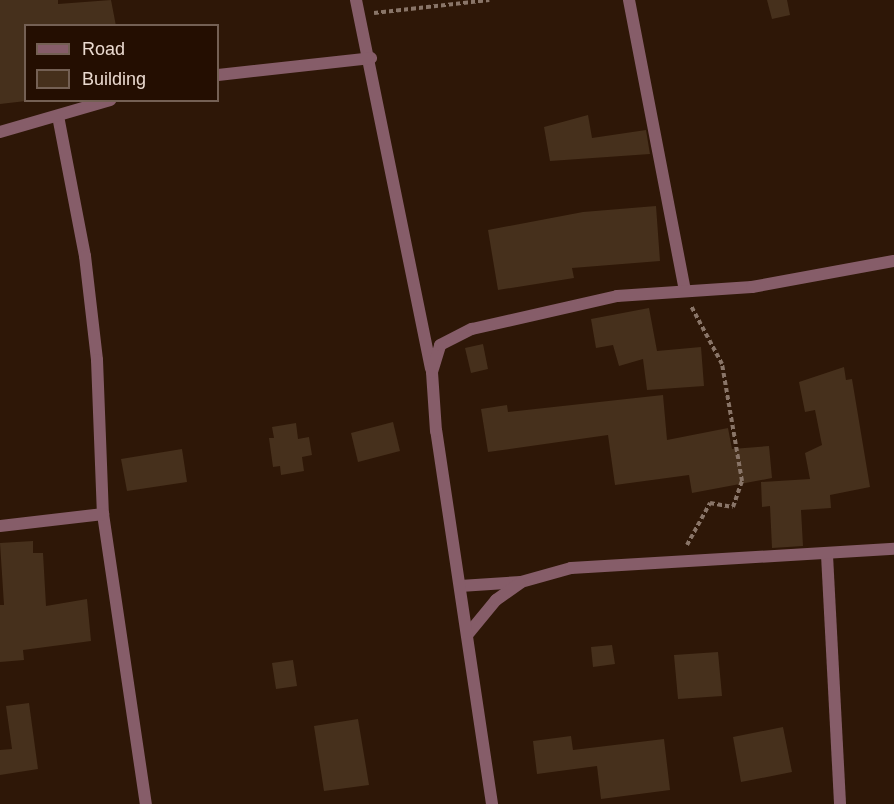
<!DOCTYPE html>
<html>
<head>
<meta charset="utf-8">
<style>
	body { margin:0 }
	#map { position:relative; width:894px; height:804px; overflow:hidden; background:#2e1707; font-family:Arial,sans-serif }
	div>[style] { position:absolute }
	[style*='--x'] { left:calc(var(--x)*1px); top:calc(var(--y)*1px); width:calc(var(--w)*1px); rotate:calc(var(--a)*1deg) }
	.building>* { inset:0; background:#46301c }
	.path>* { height:4px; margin-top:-2px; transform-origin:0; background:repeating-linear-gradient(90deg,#897568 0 4.5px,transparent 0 7.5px) }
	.street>* { height:12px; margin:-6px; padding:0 6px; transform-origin:6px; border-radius:6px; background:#865d69 }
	span { translate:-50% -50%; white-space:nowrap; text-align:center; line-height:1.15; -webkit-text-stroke:4.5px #240e01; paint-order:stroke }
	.legend { position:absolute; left:24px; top:24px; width:195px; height:78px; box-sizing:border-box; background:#240e01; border:2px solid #746054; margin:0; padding:8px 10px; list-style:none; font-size:18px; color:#ebdad0 }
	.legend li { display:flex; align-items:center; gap:12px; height:30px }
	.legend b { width:30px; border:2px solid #746054 }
</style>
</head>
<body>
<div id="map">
	<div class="building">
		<i style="clip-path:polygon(0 0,58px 0,58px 4px,111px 0,116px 26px,26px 26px,26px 101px,0 104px)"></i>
		<i style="clip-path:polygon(767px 0,787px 0,790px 15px,772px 19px)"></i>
		<i style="clip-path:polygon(588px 115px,592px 138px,646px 130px,650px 154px,550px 161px,544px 127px)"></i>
		<i style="clip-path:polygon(656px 206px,660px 261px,572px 268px,574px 278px,498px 290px,488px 230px,583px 212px)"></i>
		<i style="clip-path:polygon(649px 308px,657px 351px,701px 347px,704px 386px,647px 390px,643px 359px,619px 366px,613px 345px,596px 348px,591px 319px)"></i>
		<i style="clip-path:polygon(483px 344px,488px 369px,471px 373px,465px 348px)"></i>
		<i style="clip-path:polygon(844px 367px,846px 380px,852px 379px,870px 487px,830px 495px,831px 508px,801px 510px,803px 546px,772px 548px,770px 506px,762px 507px,761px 482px,810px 479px,805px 453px,822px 445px,815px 410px,805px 412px,799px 382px)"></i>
		<i style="clip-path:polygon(663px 395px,667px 440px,728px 428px,732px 449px,769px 446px,772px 478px,692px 493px,689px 475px,615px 485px,608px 435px,488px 452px,481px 409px,507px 405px,508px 412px)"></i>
		<i style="clip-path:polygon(393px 422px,400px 451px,358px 462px,351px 433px)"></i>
		<i style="clip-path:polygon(296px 423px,298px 439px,309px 437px,312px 455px,302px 457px,304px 471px,281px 475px,280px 466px,273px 467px,269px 438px,274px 438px,272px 427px)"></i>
		<i style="clip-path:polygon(182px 449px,187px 482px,127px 491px,121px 459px)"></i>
		<i style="clip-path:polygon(33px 541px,33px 553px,43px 553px,46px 606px,87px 599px,91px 641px,23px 650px,24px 660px,0 662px,0 605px,4px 605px,0 543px)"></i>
		<i style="clip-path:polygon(612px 645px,615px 664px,593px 667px,591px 647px)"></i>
		<i style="clip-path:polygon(718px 652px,722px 696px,678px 699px,674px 655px)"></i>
		<i style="clip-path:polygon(293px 660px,297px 686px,276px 689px,272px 663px)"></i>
		<i style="clip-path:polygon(29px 703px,38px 769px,0 775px,0 750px,12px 749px,6px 706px)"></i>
		<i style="clip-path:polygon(358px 719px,369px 785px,324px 791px,314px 726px)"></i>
		<i style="clip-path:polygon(783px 727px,792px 772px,741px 782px,733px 737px)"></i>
		<i style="clip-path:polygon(571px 736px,573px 750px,664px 739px,670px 790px,601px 799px,597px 766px,537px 774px,533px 741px)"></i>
	</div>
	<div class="path">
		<i style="--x:374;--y:13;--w:116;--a:-6.4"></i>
		<i style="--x:687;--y:545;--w:48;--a:-61.3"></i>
		<i style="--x:710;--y:503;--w:23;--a:10"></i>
		<i style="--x:733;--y:507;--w:28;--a:-71"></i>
		<i style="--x:742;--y:481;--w:119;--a:-99.7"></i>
		<i style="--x:722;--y:364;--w:66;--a:-118.1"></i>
	</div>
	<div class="street">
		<i style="--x:356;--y:0;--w:376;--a:78.5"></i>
		<i style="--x:629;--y:0;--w:296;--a:79.1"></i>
		<i style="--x:218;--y:75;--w:154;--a:-6.3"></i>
		<i style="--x:58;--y:116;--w:143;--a:79.1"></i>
		<i style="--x:85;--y:256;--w:105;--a:83.4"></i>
		<i style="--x:97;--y:360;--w:154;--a:87.8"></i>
		<i style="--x:103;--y:514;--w:293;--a:81.6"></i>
		<i style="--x:0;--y:132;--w:115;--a:-16.2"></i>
		<i style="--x:0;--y:526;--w:104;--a:-6.6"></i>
		<i style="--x:827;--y:555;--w:249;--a:87"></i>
		<i style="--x:460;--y:586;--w:61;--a:-3.8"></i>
		<i style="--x:521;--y:582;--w:52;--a:-15.6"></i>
		<i style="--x:571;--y:568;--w:324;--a:-3.4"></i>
		<i style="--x:468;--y:634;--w:44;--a:-50.5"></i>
		<i style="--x:496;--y:600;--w:29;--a:-35"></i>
		<i style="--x:492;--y:804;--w:377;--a:-98.5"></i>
		<i style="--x:436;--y:431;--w:59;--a:-93.9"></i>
		<i style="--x:432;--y:372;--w:28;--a:-73"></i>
		<i style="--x:440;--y:345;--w:36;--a:-27"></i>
		<i style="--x:472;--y:329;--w:149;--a:-12.8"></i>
		<i style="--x:617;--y:296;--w:135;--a:-3.8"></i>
		<i style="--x:752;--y:287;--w:144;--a:-10.4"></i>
	</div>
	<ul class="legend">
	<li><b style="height:8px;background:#865d69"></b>Road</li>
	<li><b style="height:16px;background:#46301c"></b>Building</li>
	</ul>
</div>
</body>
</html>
